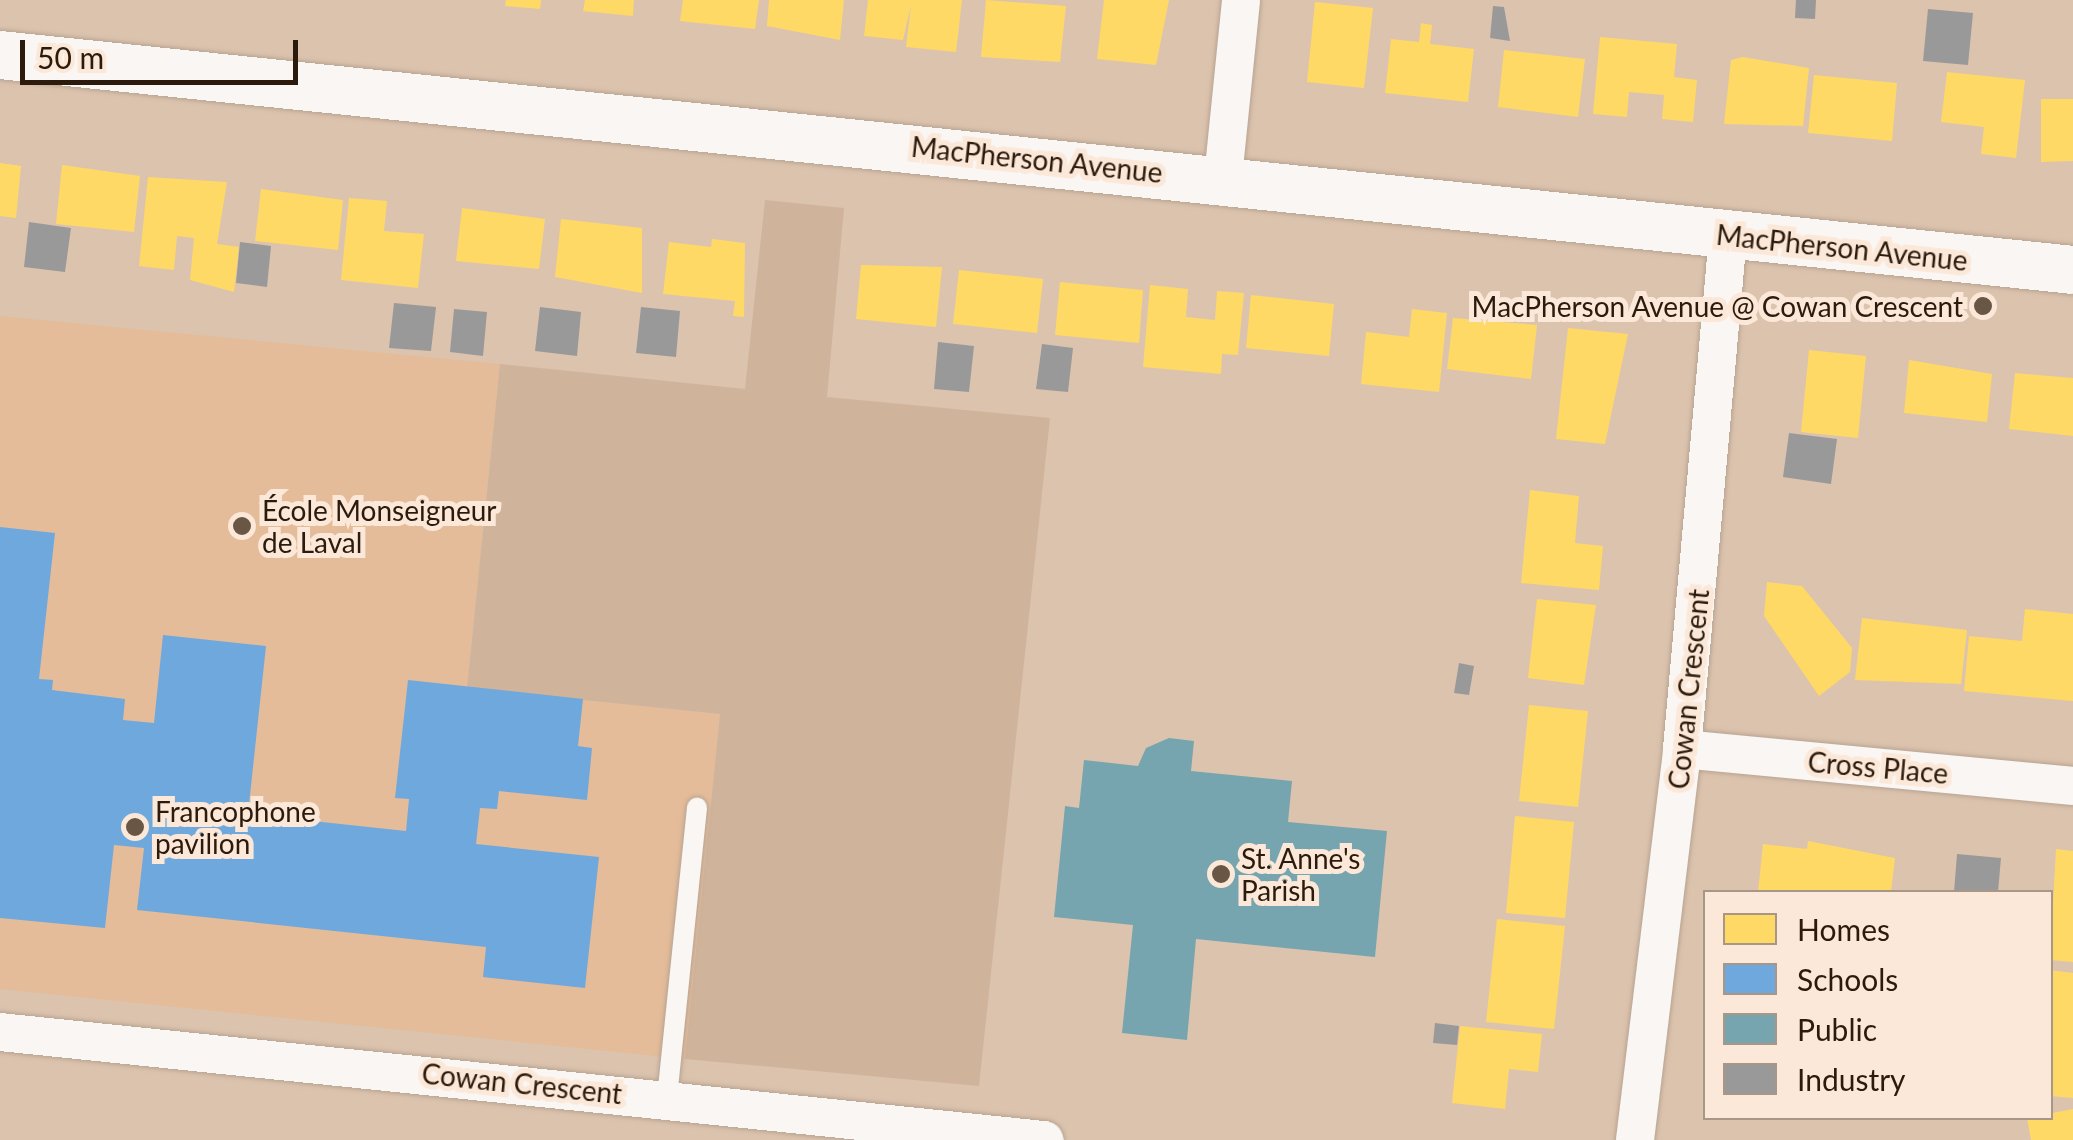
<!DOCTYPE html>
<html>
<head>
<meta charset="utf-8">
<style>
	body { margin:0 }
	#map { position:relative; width:2073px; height:1140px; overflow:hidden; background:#dcc3ae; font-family:Lato,sans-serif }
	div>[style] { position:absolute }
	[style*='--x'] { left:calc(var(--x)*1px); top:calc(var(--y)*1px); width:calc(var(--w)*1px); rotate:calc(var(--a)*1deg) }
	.built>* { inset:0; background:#e4bc9a }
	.green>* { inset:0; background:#d0b39b }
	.homes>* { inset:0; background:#ffd966 }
	.schools>* { inset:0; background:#6fa8dc }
	.public>* { inset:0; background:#76a5af }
	.industry>* { inset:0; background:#999 }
	.roads { filter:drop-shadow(0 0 2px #b7a492) drop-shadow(0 0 2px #b7a492) }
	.service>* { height:20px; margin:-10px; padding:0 10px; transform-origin:10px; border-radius:10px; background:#faf6f3 }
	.minor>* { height:38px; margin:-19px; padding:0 19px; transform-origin:19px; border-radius:19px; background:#faf6f3 }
	.tertiary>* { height:48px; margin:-24px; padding:0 24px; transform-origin:24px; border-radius:24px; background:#faf6f3 }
	.dots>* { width:28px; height:28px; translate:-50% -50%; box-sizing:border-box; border:5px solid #fbe8d8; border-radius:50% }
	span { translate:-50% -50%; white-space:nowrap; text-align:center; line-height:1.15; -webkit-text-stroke:10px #fbe8d8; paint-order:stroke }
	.street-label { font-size:28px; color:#2c1b0c }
	.poi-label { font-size:28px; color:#2c1b0c }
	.right { translate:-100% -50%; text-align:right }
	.left { translate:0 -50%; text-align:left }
	.legend { position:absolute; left:1703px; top:890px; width:350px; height:230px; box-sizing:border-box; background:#fbe8d8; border:2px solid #a89686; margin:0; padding:12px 18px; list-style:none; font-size:30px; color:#2c1b0c }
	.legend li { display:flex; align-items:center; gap:20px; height:50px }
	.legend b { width:50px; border:2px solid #a89686 }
	.scale { position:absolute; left:20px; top:40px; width:278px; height:45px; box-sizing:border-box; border:5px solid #2c1b0c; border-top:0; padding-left:12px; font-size:30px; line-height:35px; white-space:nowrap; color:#2c1b0c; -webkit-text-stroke:8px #fbe8d8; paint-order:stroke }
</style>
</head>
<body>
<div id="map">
	<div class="built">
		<i style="clip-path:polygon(0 316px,500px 364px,467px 687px,720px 714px,685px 1059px,0 989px)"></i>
	</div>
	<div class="green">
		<i style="clip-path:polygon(765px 200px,844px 208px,827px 397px,1050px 418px,979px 1086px,685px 1059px,720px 714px,467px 688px,500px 364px,745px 389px)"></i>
	</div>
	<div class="homes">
		<i style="clip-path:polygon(506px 0,541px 0,540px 9px,505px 6px)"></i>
		<i style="clip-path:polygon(585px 0,634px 0,633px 16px,583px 11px)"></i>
		<i style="clip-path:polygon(683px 0,759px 0,755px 29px,680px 21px)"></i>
		<i style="clip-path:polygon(769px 0,844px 0,840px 40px,767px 26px)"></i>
		<i style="clip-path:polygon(868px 0,962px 0,956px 52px,906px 47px,911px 5px,903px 40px,864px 36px)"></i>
		<i style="clip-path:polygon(986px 0,1066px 6px,1060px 62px,981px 57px)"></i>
		<i style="clip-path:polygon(1104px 0,1169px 0,1156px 65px,1097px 59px)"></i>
		<i style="clip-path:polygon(1315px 2px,1373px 8px,1364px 88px,1307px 82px)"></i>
		<i style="clip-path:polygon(1421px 23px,1432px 25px,1430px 44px,1474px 49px,1468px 102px,1385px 93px,1391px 39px,1419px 42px)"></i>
		<i style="clip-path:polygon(1600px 37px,1677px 44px,1674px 77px,1697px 80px,1693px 122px,1662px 119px,1664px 95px,1629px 92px,1627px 117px,1593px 114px)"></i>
		<i style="clip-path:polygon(1504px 50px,1585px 59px,1578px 117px,1498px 107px)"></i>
		<i style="clip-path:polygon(1743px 57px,1809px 68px,1803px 126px,1724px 124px,1731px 60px)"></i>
		<i style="clip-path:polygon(1947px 72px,2025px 80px,2016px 158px,1981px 154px,1984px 127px,1941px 122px)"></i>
		<i style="clip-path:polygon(1814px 75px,1897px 83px,1892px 141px,1808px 133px)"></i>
		<i style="clip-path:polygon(2041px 99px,2073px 99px,2073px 161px,2041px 162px)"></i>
		<i style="clip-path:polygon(0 163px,21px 166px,16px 218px,0 216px)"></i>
		<i style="clip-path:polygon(62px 165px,140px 176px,134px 232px,56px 224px)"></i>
		<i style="clip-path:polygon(148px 177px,227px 182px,217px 244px,239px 247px,234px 292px,190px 280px,194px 238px,177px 236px,174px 270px,139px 266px)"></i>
		<i style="clip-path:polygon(261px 189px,343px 200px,338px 250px,255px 241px)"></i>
		<i style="clip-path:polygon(349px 198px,387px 201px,384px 231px,424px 234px,418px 288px,341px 280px)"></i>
		<i style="clip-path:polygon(462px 208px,545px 219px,539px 269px,456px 261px)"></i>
		<i style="clip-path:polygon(561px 219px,642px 228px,642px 293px,555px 277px)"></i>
		<i style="clip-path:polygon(712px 239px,745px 243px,744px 317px,733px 316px,735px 301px,663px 294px,669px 242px,711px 247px)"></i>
		<i style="clip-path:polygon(861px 265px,942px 267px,936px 327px,856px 319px)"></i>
		<i style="clip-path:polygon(959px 270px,1043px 279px,1037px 333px,953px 324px)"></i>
		<i style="clip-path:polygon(1060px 282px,1143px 290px,1139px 343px,1055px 335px)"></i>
		<i style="clip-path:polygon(1150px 285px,1188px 289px,1186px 317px,1215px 320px,1217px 291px,1244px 293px,1238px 355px,1222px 354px,1221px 374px,1143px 367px)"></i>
		<i style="clip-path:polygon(1251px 295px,1334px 304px,1329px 356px,1246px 348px)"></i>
		<i style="clip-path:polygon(1412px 309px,1447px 313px,1439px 392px,1361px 384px,1366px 332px,1409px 337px)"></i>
		<i style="clip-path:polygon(1453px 318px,1537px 325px,1531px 379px,1447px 369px)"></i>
		<i style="clip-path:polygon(1568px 328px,1628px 334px,1605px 444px,1556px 439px)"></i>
		<i style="clip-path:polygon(1809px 350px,1866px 356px,1858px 438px,1801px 432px)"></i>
		<i style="clip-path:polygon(1909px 360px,1992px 374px,1987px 422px,1904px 413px)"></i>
		<i style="clip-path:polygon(2015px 373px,2073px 378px,2073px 436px,2009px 429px)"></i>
		<i style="clip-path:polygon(1530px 490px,1579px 496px,1575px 543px,1603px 546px,1599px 590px,1521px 583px)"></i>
		<i style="clip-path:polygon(1767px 582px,1802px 586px,1852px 648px,1850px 672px,1819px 696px,1764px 616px)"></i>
		<i style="clip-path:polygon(1537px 599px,1596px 605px,1584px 685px,1528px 678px)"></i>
		<i style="clip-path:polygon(2025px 609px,2073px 614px,2073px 701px,1964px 691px,1969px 636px,2022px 641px)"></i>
		<i style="clip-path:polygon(1862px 618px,1967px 630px,1961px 684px,1855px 680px)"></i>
		<i style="clip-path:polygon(1529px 705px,1588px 711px,1578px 807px,1519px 801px)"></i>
		<i style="clip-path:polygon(1515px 816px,1574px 822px,1565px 918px,1506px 913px)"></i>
		<i style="clip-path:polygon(1808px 841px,1895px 858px,1891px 892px,1758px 892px,1763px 844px,1807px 849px)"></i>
		<i style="clip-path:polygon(2056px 849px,2073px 851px,2073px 962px,2050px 960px)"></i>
		<i style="clip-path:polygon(1497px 919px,1565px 926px,1554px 1029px,1486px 1022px)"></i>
		<i style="clip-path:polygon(2050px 970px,2073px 973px,2073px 1098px,2050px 1096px)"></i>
		<i style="clip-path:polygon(1460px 1026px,1542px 1034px,1538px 1072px,1509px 1069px,1505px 1109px,1452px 1103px)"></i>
		<i style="clip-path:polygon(2073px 1109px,2073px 1140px,2031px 1140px,2027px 1118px)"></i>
	</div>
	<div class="schools">
		<i style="clip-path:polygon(0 527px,55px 533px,39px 679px,53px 680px,52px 690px,125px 699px,123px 720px,154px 723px,163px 635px,266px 646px,248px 814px,406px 831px,409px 799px,395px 798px,408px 680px,583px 699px,578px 746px,592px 748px,587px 800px,499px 791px,497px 809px,480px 808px,476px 844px,599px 857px,585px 988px,483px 977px,486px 947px,137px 910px,144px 848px,114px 845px,105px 928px,0 918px)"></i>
	</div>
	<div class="public">
		<i style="clip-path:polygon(1169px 738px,1194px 741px,1191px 771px,1292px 781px,1288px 822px,1387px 831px,1375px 957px,1196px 939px,1187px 1040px,1122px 1033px,1133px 925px,1054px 917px,1065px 806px,1079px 808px,1084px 760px,1138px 766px,1146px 748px)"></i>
	</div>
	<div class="industry">
		<i style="clip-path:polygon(1796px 0,1816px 0,1815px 19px,1795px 18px)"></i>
		<i style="clip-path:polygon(1493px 6px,1504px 7px,1510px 41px,1490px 38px)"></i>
		<i style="clip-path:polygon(1928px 9px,1973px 13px,1968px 65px,1923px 61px)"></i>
		<i style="clip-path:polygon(29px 222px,71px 228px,65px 272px,24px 267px)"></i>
		<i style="clip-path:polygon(240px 242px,271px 246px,267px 287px,236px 283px)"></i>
		<i style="clip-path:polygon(394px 303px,436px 307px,431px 351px,389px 348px)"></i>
		<i style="clip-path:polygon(540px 307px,581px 312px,577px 356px,535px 351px)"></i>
		<i style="clip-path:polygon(641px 307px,680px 311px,676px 357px,636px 353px)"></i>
		<i style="clip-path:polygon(454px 309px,487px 312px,483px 356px,450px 352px)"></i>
		<i style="clip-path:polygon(938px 342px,974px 346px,969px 392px,934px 389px)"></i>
		<i style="clip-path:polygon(1042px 344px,1073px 348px,1068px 392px,1036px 389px)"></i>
		<i style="clip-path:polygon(1789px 433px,1837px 439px,1831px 484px,1783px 477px)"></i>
		<i style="clip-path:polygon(1459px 663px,1474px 666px,1469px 695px,1454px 693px)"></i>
		<i style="clip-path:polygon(1957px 854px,2001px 858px,1998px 892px,1954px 892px)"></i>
		<i style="clip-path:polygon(1435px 1023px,1459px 1026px,1457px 1045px,1433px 1043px)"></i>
	</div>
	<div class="roads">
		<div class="service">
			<i style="--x:667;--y:1098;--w:292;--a:-84.1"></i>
		</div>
		<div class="minor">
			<i style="--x:1223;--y:178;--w:179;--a:-84.2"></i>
			<i style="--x:1682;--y:749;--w:393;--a:5.4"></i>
			<i style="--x:0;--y:1032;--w:1050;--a:5.91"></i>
			<i style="--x:1635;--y:1140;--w:394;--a:-83.1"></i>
			<i style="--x:1682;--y:749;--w:515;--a:-84.88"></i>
		</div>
		<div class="tertiary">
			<i style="--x:0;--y:55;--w:2084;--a:5.92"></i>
		</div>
	</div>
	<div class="dots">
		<i style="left:1983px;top:306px;background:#6a5645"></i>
		<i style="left:242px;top:526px;background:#6a5645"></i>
		<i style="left:135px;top:827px;background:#6a5645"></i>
		<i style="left:1221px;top:874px;background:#6a5645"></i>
	</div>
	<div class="street-label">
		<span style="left:1037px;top:159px;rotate:6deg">MacPherson Avenue</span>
		<span style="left:1842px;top:247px;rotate:6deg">MacPherson Avenue</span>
		<span style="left:1688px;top:689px;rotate:-84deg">Cowan Crescent</span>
		<span style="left:1878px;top:767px;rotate:5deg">Cross Place</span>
		<span style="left:522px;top:1083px;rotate:6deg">Cowan Crescent</span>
	</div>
	<div class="poi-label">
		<span class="right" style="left:1963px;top:306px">MacPherson Avenue @ Cowan Crescent</span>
		<span class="left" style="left:262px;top:526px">École Monseigneur<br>de Laval</span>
		<span class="left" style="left:155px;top:827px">Francophone<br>pavilion</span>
		<span class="left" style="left:1241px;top:874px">St. Anne's<br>Parish</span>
	</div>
	<ul class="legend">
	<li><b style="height:28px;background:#ffd966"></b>Homes</li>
	<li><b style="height:28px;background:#6fa8dc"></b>Schools</li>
	<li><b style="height:28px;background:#76a5af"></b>Public</li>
	<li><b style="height:28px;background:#999"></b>Industry</li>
	</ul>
	<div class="scale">50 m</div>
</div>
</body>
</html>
